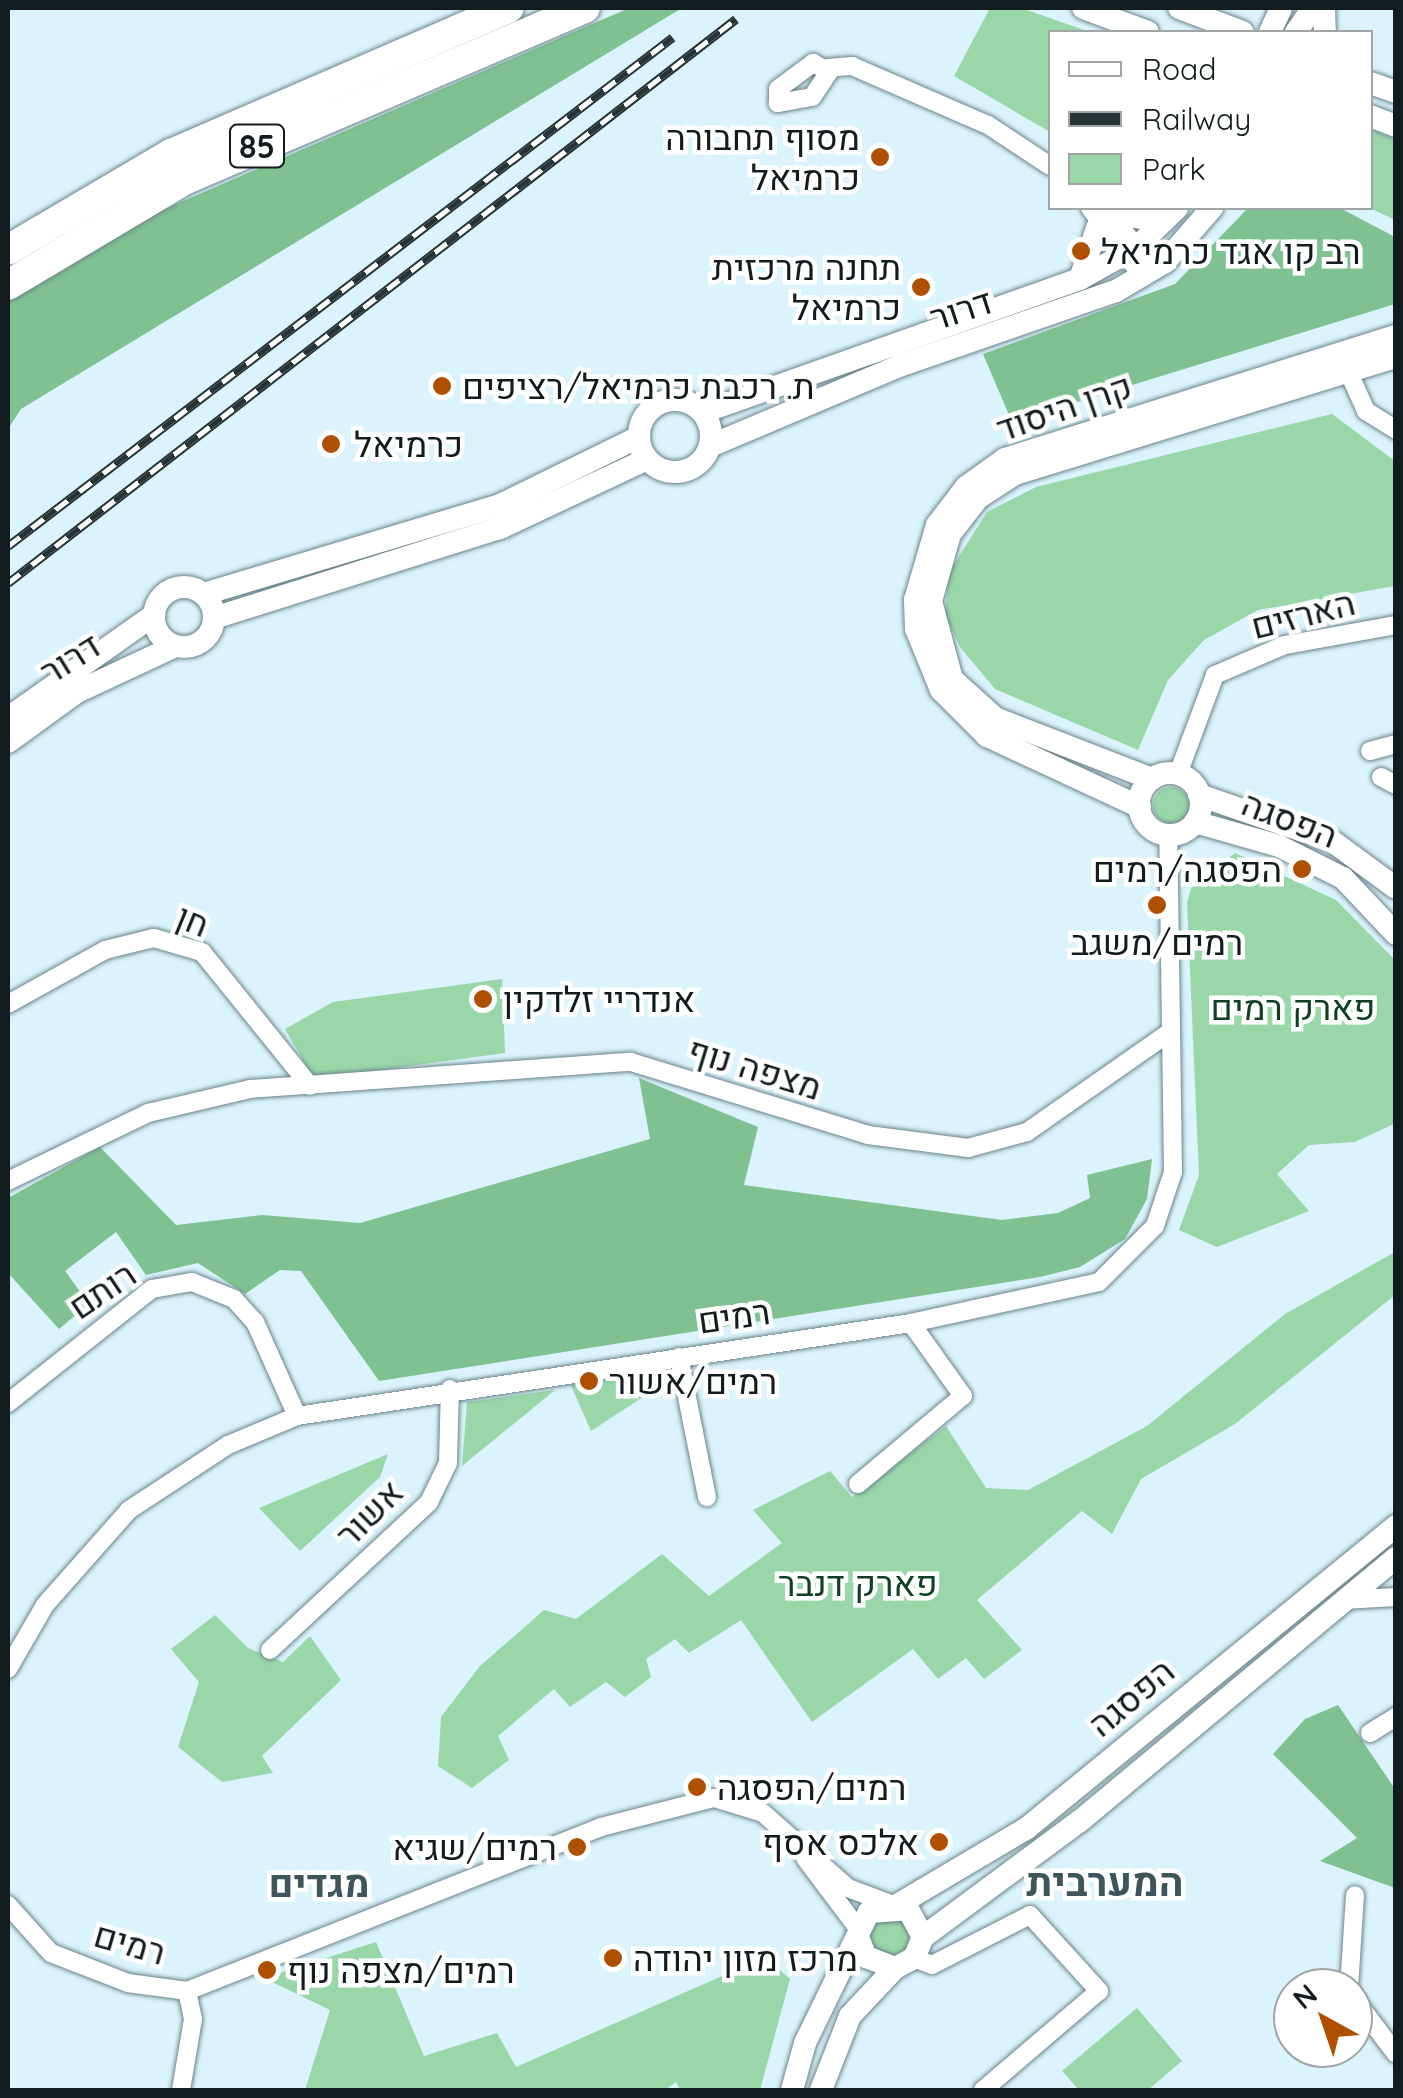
<!DOCTYPE html>
<html>
<head>
<meta charset="utf-8">
<style>
	body { margin:0 }
	#map { position:relative; width:1403px; height:2098px; overflow:hidden; background:#daf3fc; font-family:Quicksand,Heebo,sans-serif }
	div>[style] { position:absolute }
	[style*='--x'] { left:calc(var(--x)*1px); top:calc(var(--y)*1px); width:calc(var(--w)*1px); rotate:calc(var(--a)*1deg) }
	.green>* { inset:0; background:#99d7a9 }
	.round { border-radius:50% }
	.forest>* { inset:0; background:#7fc191 }
	.roads { filter:drop-shadow(0 0 2px #6b828a) drop-shadow(0 0 2px #6b828a) }
	.street>* { height:18px; margin:-9px; padding:0 9px; transform-origin:9px; border-radius:9px; background:#fff }
	.secondary>* { height:22px; margin:-11px; padding:0 11px; transform-origin:11px; border-radius:11px; background:#fff }
	.secondary>.ring { margin:-11px; padding:0; box-sizing:content-box; background:none; border:22px solid #fff; border-radius:50% }
	.highway>* { height:30px; margin:-15px; padding:0 15px; transform-origin:15px; border-radius:15px; background:#fff }
	.rail>* { height:9px; margin-top:-4.5px; transform-origin:0; background:repeating-linear-gradient(90deg,#fff 0 15px,#283336 0 30px); box-sizing:border-box; border-block:2px solid #283336 }
	.dots>* { width:28px; height:28px; translate:-50% -50%; box-sizing:border-box; border:5px solid #fff; border-radius:50% }
	span { translate:-50% -50%; white-space:nowrap; text-align:center; line-height:1.15; -webkit-text-stroke:9px #fff; paint-order:stroke }
	.shield-label span { padding:2px 8px; background:#fff; border:2px solid; border-radius:8px; -webkit-text-stroke-width:0 }
	.shield-label { font-size:32px; color:#121b1e; font-weight:700 }
	.poi-label { font-size:35px; color:#121b1e }
	.right { translate:-100% -50%; text-align:right }
	.left { translate:0 -50%; text-align:left }
	.street-label { font-size:35px; color:#121b1e }
	.park-label { font-size:35px; color:#0e4021 }
	.neighbourhood-label { font-size:38px; color:#3f555c; font-weight:700 }
	.quarter-label { font-size:40px; color:#3f555c; font-weight:700 }
	.frame { position:absolute; inset:0; border:10px solid #121b1e; pointer-events:none }
	.legend { position:absolute; left:1048px; top:30px; width:325px; height:180px; box-sizing:border-box; background:#fff; border:2px solid #a0a4a5; margin:0; padding:12px 18px; list-style:none; font-size:30px; color:#121b1e }
	.legend li { display:flex; align-items:center; gap:20px; height:50px }
	.legend b { width:50px; border:2px solid #a0a4a5 }
	.north { position:absolute; left:1273px; top:1968px; width:100px; height:100px; box-sizing:border-box; background:#fff; border:2px solid #a0a4a5; border-radius:50%; rotate:320deg; font-size:28px; font-weight:700; line-height:40px; text-align:center; color:#121b1e }
	.north::after { content:''; display:block; margin:auto; width:35px; height:45px; background:#af5000; clip-path:polygon(50% 0,100% 100%,50% 72%,0 100%) }
</style>
</head>
<body>
<div id="map">
	<div class="green">
		<i style="clip-path:polygon(990px 8px,1021px 8px,1090px 32px,1050px 32px,1050px 132px,954px 76px)"></i>
		<i style="clip-path:polygon(1371px 129px,1395px 139px,1395px 220px,1370px 208px)"></i>
		<i style="clip-path:polygon(1332px 414px,1395px 461px,1395px 586px,1258px 610px,1204px 640px,1168px 680px,1138px 750px,995px 689px,960px 647px,945px 615px,949px 572px,987px 512px,1036px 487px)"></i>
		<i class="round" style="left:1153px;top:787px;width:36px;height:36px"></i>
		<i style="clip-path:polygon(1235px 853px,1336px 900px,1395px 960px,1396px 1123px,1355px 1142px,1309px 1145px,1277px 1174px,1309px 1211px,1217px 1247px,1179px 1230px,1199px 1175px,1187px 902px,1192px 886px)"></i>
		<i style="clip-path:polygon(502px 979px,505px 1053px,314px 1079px,285px 1029px,333px 1002px)"></i>
		<i style="clip-path:polygon(1395px 1252px,1395px 1295px,1235px 1424px,1141px 1479px,1112px 1534px,1082px 1511px,977px 1600px,1022px 1650px,984px 1679px,966px 1658px,938px 1679px,913px 1649px,812px 1722px,741px 1620px,689px 1653px,675px 1639px,646px 1659px,651px 1677px,625px 1697px,606px 1682px,570px 1707px,554px 1689px,498px 1736px,509px 1760px,472px 1788px,438px 1766px,441px 1717px,480px 1666px,544px 1610px,576px 1619px,662px 1554px,709px 1596px,782px 1543px,753px 1510px,830px 1471px,852px 1497px,946px 1426px,986px 1488px,1028px 1490px,1147px 1426px,1285px 1314px)"></i>
		<i style="clip-path:polygon(669px 1367px,682px 1391px,643px 1397px,591px 1431px,569px 1381px)"></i>
		<i style="clip-path:polygon(555px 1390px,462px 1466px,467px 1402px)"></i>
		<i style="clip-path:polygon(388px 1454px,380px 1477px,300px 1551px,259px 1508px)"></i>
		<i style="clip-path:polygon(215px 1615px,248px 1648px,283px 1662px,310px 1636px,341px 1680px,262px 1756px,273px 1773px,222px 1782px,178px 1747px,199px 1682px,171px 1649px)"></i>
		<i class="round" style="left:870px;top:1916px;width:40px;height:40px"></i>
		<i style="clip-path:polygon(376px 1942px,424px 2056px,497px 2033px,516px 2067px,765px 1957px,790px 1979px,760px 2090px,680px 2090px,676px 2082px,665px 2090px,305px 2090px,330px 2010px,264px 1978px)"></i>
		<i style="clip-path:polygon(1137px 2008px,1182px 2061px,1148px 2090px,1079px 2090px,1062px 2071px)"></i>
	</div>
	<div class="forest">
		<i style="clip-path:polygon(629px 8px,682px 8px,21px 409px,8px 429px,8px 299px,158px 212px)"></i>
		<i style="clip-path:polygon(1248px 208px,1340px 208px,1395px 237px,1395px 304px,1012px 422px,983px 354px,1175px 284px)"></i>
		<i style="clip-path:polygon(639px 1078px,758px 1127px,744px 1185px,1002px 1220px,1058px 1213px,1090px 1198px,1087px 1175px,1152px 1159px,1147px 1199px,1125px 1239px,1080px 1267px,1040px 1277px,379px 1381px,301px 1271px,280px 1270px,245px 1294px,198px 1263px,146px 1275px,116px 1232px,65px 1271px,89px 1304px,59px 1329px,8px 1273px,8px 1198px,100px 1147px,176px 1225px,262px 1215px,360px 1223px,650px 1139px)"></i>
		<i style="clip-path:polygon(1338px 1705px,1395px 1789px,1395px 1888px,1320px 1861px,1357px 1838px,1273px 1754px,1305px 1719px)"></i>
	</div>
	<div class="roads">
		<div class="street">
			<i style="--x:813;--y:63;--w:18;--a:29"></i>
			<i style="--x:829;--y:72;--w:30;--a:124"></i>
			<i style="--x:812;--y:97;--w:35;--a:170"></i>
			<i style="--x:778;--y:103;--w:14;--a:-90"></i>
			<i style="--x:778;--y:89;--w:44;--a:-36.6"></i>
			<i style="--x:828;--y:68;--w:24;--a:-5"></i>
			<i style="--x:852;--y:66;--w:148;--a:23.5"></i>
			<i style="--x:988;--y:125;--w:74;--a:33.5"></i>
			<i style="--x:1090;--y:208;--w:86;--a:52.6"></i>
			<i style="--x:1104;--y:208;--w:51;--a:49.8"></i>
			<i style="--x:1137;--y:247;--w:29;--a:80"></i>
			<i style="--x:1344;--y:362;--w:54;--a:65.8"></i>
			<i style="--x:1366;--y:411;--w:36;--a:32"></i>
			<i style="--x:1370;--y:751;--w:27;--a:-15"></i>
			<i style="--x:1178;--y:774;--w:106;--a:-69.5"></i>
			<i style="--x:1215;--y:675;--w:76;--a:-23.2"></i>
			<i style="--x:1285;--y:645;--w:113;--a:-10.2"></i>
			<i style="--x:1381;--y:777;--w:17;--a:28"></i>
			<i style="--x:8;--y:1004;--w:111;--a:-29.1"></i>
			<i style="--x:105;--y:950;--w:50;--a:-13.8"></i>
			<i style="--x:154;--y:938;--w:50;--a:16.3"></i>
			<i style="--x:202;--y:952;--w:172;--a:51.1"></i>
			<i style="--x:8;--y:1181;--w:156;--a:-25.9"></i>
			<i style="--x:148;--y:1113;--w:105;--a:-13.2"></i>
			<i style="--x:250;--y:1089;--w:382;--a:-4.1"></i>
			<i style="--x:631;--y:1062;--w:248;--a:17.1"></i>
			<i style="--x:868;--y:1135;--w:101;--a:7.4"></i>
			<i style="--x:968;--y:1148;--w:61;--a:-15.2"></i>
			<i style="--x:1027;--y:1132;--w:174;--a:-35"></i>
			<i style="--x:679;--y:1357;--w:143;--a:78.7"></i>
			<i style="--x:8;--y:1403;--w:184;--a:-38.4"></i>
			<i style="--x:152;--y:1289;--w:41;--a:-9.9"></i>
			<i style="--x:192;--y:1282;--w:45;--a:22"></i>
			<i style="--x:234;--y:1299;--w:31;--a:48"></i>
			<i style="--x:255;--y:1322;--w:103;--a:65.9"></i>
			<i style="--x:858;--y:1484;--w:137;--a:-40"></i>
			<i style="--x:963;--y:1396;--w:90;--a:-125.5"></i>
			<i style="--x:1343;--y:1600;--w:53;--a:-3.2"></i>
			<i style="--x:270;--y:1650;--w:217;--a:-42.9"></i>
			<i style="--x:429;--y:1502;--w:43;--a:-64"></i>
			<i style="--x:448;--y:1463;--w:74;--a:-88.5"></i>
			<i style="--x:8;--y:1669;--w:74;--a:-60"></i>
			<i style="--x:45;--y:1605;--w:127;--a:-48.5"></i>
			<i style="--x:129;--y:1510;--w:118;--a:-33.3"></i>
			<i style="--x:228;--y:1445;--w:75;--a:-22.8"></i>
			<i style="--x:297;--y:1416;--w:621;--a:-8.61"></i>
			<i style="--x:911;--y:1323;--w:192;--a:-12.3"></i>
			<i style="--x:1099;--y:1282;--w:79;--a:-45"></i>
			<i style="--x:1155;--y:1226;--w:57;--a:-71.6"></i>
			<i style="--x:1173;--y:1172;--w:338;--a:-90.8"></i>
			<i style="--x:1370;--y:1733;--w:31;--a:-32"></i>
			<i style="--x:805;--y:1858;--w:90;--a:53.1"></i>
			<i style="--x:8;--y:1905;--w:64;--a:48.1"></i>
			<i style="--x:51;--y:1953;--w:83;--a:21.3"></i>
			<i style="--x:128;--y:1983;--w:60;--a:7.7"></i>
			<i style="--x:187;--y:1991;--w:445;--a:-21.6"></i>
			<i style="--x:601;--y:1827;--w:117;--a:-14.4"></i>
			<i style="--x:714;--y:1798;--w:51;--a:17"></i>
			<i style="--x:763;--y:1813;--w:113;--a:41.4"></i>
			<i style="--x:848;--y:1888;--w:43;--a:20.6"></i>
			<i style="--x:914;--y:1958;--w:19;--a:21"></i>
			<i style="--x:932;--y:1965;--w:110;--a:-27"></i>
			<i style="--x:1030;--y:1915;--w:103;--a:47.8"></i>
			<i style="--x:1099;--y:1991;--w:153;--a:139.5"></i>
			<i style="--x:1349;--y:1988;--w:93;--a:-86.3"></i>
			<i style="--x:1353;--y:1997;--w:71;--a:53"></i>
			<i style="--x:181;--y:2090;--w:72;--a:-80.4"></i>
			<i style="--x:193;--y:2019;--w:29;--a:-102"></i>
		</div>
		<div class="secondary">
			<i style="--x:1083;--y:8;--w:69;--a:20.3"></i>
			<i style="--x:1179;--y:8;--w:68;--a:20.6"></i>
			<i style="--x:1324;--y:8;--w:24;--a:88"></i>
			<i style="--x:1270;--y:32;--w:26;--a:-65"></i>
			<i style="--x:1296;--y:32;--w:29;--a:-55"></i>
			<i style="--x:1370;--y:83;--w:28;--a:19"></i>
			<i style="--x:1370;--y:116;--w:28;--a:21"></i>
			<i style="--x:1113;--y:214;--w:51;--a:7.8"></i>
			<i style="--x:1080;--y:279;--w:54;--a:-71.6"></i>
			<i class="ring" style="left:639px;top:400px;width:50px;height:50px"></i>
			<i style="--x:704;--y:412;--w:399;--a:-19.5"></i>
			<i style="--x:1080;--y:279;--w:65;--a:-29.3"></i>
			<i style="--x:1137;--y:247;--w:56;--a:-44.3"></i>
			<i style="--x:710;--y:446;--w:205;--a:-22.9"></i>
			<i style="--x:899;--y:366;--w:230;--a:-19.1"></i>
			<i style="--x:1116;--y:291;--w:57;--a:-30.6"></i>
			<i style="--x:1165;--y:262;--w:72;--a:-49"></i>
			<i class="ring" style="left:154px;top:587px;width:38px;height:38px"></i>
			<i style="--x:204;--y:594;--w:307;--a:-16.7"></i>
			<i style="--x:498;--y:506;--w:157;--a:-26.1"></i>
			<i style="--x:214;--y:618;--w:300;--a:-17.5"></i>
			<i style="--x:500;--y:528;--w:162;--a:-25.1"></i>
			<i style="--x:8;--y:718;--w:179;--a:-35.2"></i>
			<i style="--x:8;--y:742;--w:85;--a:-35.9"></i>
			<i style="--x:77;--y:692;--w:108;--a:-25.1"></i>
			<i class="ring" style="left:1139px;top:773px;width:40px;height:40px"></i>
			<i style="--x:1152;--y:779;--w:168;--a:-158.8"></i>
			<i style="--x:995;--y:718;--w:58;--a:-137.8"></i>
			<i style="--x:952;--y:679;--w:81;--a:-105.1"></i>
			<i style="--x:931;--y:601;--w:70;--a:-74.2"></i>
			<i style="--x:950;--y:534;--w:46;--a:-52.1"></i>
			<i style="--x:978;--y:498;--w:44;--a:-33"></i>
			<i style="--x:1015;--y:474;--w:399;--a:-17.1"></i>
			<i style="--x:1199;--y:795;--w:141;--a:19.1"></i>
			<i style="--x:1332;--y:841;--w:79;--a:36.3"></i>
			<i style="--x:1140;--y:807;--w:169;--a:-155.1"></i>
			<i style="--x:987;--y:736;--w:65;--a:-135"></i>
			<i style="--x:941;--y:690;--w:66;--a:-112.3"></i>
			<i style="--x:916;--y:629;--w:29;--a:-92"></i>
			<i style="--x:915;--y:600;--w:78;--a:-73.7"></i>
			<i style="--x:937;--y:525;--w:48;--a:-52.7"></i>
			<i style="--x:966;--y:487;--w:48;--a:-35.7"></i>
			<i style="--x:1005;--y:459;--w:410;--a:-17.5"></i>
			<i style="--x:1195;--y:822;--w:87;--a:15.9"></i>
			<i style="--x:1279;--y:846;--w:72;--a:26.6"></i>
			<i style="--x:1343;--y:878;--w:77;--a:46.6"></i>
			<i style="--x:899;--y:1904;--w:149;--a:-30.7"></i>
			<i style="--x:1027;--y:1828;--w:477;--a:-39.3"></i>
			<i style="--x:923;--y:1937;--w:195;--a:-36.5"></i>
			<i style="--x:1080;--y:1821;--w:411;--a:-39.8"></i>
			<i style="--x:792;--y:2090;--w:49;--a:-74.5"></i>
			<i style="--x:805;--y:2043;--w:146;--a:-64"></i>
			<i style="--x:869;--y:1912;--w:39;--a:-4"></i>
			<i style="--x:908;--y:1909;--w:32;--a:62"></i>
			<i style="--x:923;--y:1937;--w:23;--a:113"></i>
			<i style="--x:914;--y:1958;--w:21;--a:152"></i>
			<i style="--x:895;--y:1968;--w:31;--a:-159"></i>
			<i style="--x:866;--y:1957;--w:22;--a:-112"></i>
			<i style="--x:821;--y:2090;--w:79;--a:-68.6"></i>
			<i style="--x:850;--y:2016;--w:66;--a:-46.8"></i>
		</div>
		<div class="highway">
			<i style="--x:8;--y:250;--w:189;--a:-30.5"></i>
			<i style="--x:171;--y:154;--w:368;--a:-23.4"></i>
			<i style="--x:8;--y:285;--w:205;--a:-30.8"></i>
			<i style="--x:184;--y:180;--w:436;--a:-23.2"></i>
		</div>
	</div>
	<div class="rail">
		<i style="--x:8;--y:546;--w:837;--a:-37.43"></i>
		<i style="--x:8;--y:583;--w:921;--a:-37.77"></i>
	</div>
	<div class="dots">
		<i style="left:880px;top:157px;background:#af5000"></i>
		<i style="left:1081px;top:251px;background:#af5000"></i>
		<i style="left:921px;top:287px;background:#af5000"></i>
		<i style="left:442px;top:386px;background:#af5000"></i>
		<i style="left:331px;top:444px;background:#af5000"></i>
		<i style="left:1302px;top:869px;background:#af5000"></i>
		<i style="left:1157px;top:905px;background:#af5000"></i>
		<i style="left:483px;top:999px;background:#af5000"></i>
		<i style="left:589px;top:1381px;background:#af5000"></i>
		<i style="left:697px;top:1787px;background:#af5000"></i>
		<i style="left:939px;top:1842px;background:#af5000"></i>
		<i style="left:577px;top:1847px;background:#af5000"></i>
		<i style="left:613px;top:1958px;background:#af5000"></i>
		<i style="left:267px;top:1970px;background:#af5000"></i>
	</div>
	<div class="shield-label">
		<span style="left:257px;top:146px">85</span>
	</div>
	<div class="poi-label">
		<span class="right" style="left:860px;top:157px">מסוף תחבורה<br>כרמיאל</span>
		<span class="left" style="left:1101px;top:251px">רב קו אגד כרמיאל</span>
		<span class="right" style="left:901px;top:287px">תחנה מרכזית<br>כרמיאל</span>
		<span class="left" style="left:462px;top:386px">ת. רכבת כרמיאל/רציפים</span>
		<span class="left" style="left:354px;top:444px">כרמיאל</span>
		<span class="right" style="left:1282px;top:869px">הפסגה/רמים</span>
		<span style="left:1157px;top:942px">רמים/משגב</span>
		<span class="left" style="left:503px;top:999px">אנדריי זלדקין</span>
		<span class="left" style="left:609px;top:1381px">רמים/אשור</span>
		<span class="left" style="left:717px;top:1787px">רמים/הפסגה</span>
		<span class="right" style="left:919px;top:1842px">אלכס אסף</span>
		<span class="right" style="left:557px;top:1847px">רמים/שגיא</span>
		<span class="left" style="left:633px;top:1958px">מרכז מזון יהודה</span>
		<span class="left" style="left:287px;top:1970px">רמים/מצפה נוף</span>
	</div>
	<div class="street-label">
		<span style="left:961px;top:309px;rotate:-18deg">דרור</span>
		<span style="left:1064px;top:407px;rotate:-19deg">קרן היסוד</span>
		<span style="left:1303px;top:614px;rotate:-14deg">הארזים</span>
		<span style="left:70px;top:658px;rotate:-32deg">דרור</span>
		<span style="left:1290px;top:819px;rotate:21deg">הפסגה</span>
		<span style="left:193px;top:920px;rotate:22deg">חן</span>
		<span style="left:755px;top:1068px;rotate:17deg">מצפה נוף</span>
		<span style="left:102px;top:1290px;rotate:-34deg">רותם</span>
		<span style="left:734px;top:1316px;rotate:-8deg">רמים</span>
		<span style="left:369px;top:1513px;rotate:-45deg">אשור</span>
		<span style="left:1131px;top:1697px;rotate:-40deg">הפסגה</span>
		<span style="left:130px;top:1943px;rotate:16deg">רמים</span>
	</div>
	<div class="park-label">
		<span style="left:1293px;top:1007px">פארק רמים</span>
		<span style="left:858px;top:1583px">פארק דנבר</span>
	</div>
	<div class="neighbourhood-label">
		<span style="left:319px;top:1884px">מגדים</span>
	</div>
	<div class="quarter-label">
		<span style="left:1105px;top:1881px">המערבית</span>
	</div>
	<div class="frame"></div>
	<ul class="legend">
	<li><b style="height:12px;background:#fff"></b>Road</li>
	<li><b style="height:12px;background:#283336"></b>Railway</li>
	<li><b style="height:28px;background:#99d7a9"></b>Park</li>
	</ul>
	<div class="north">N</div>
</div>
</body>
</html>
